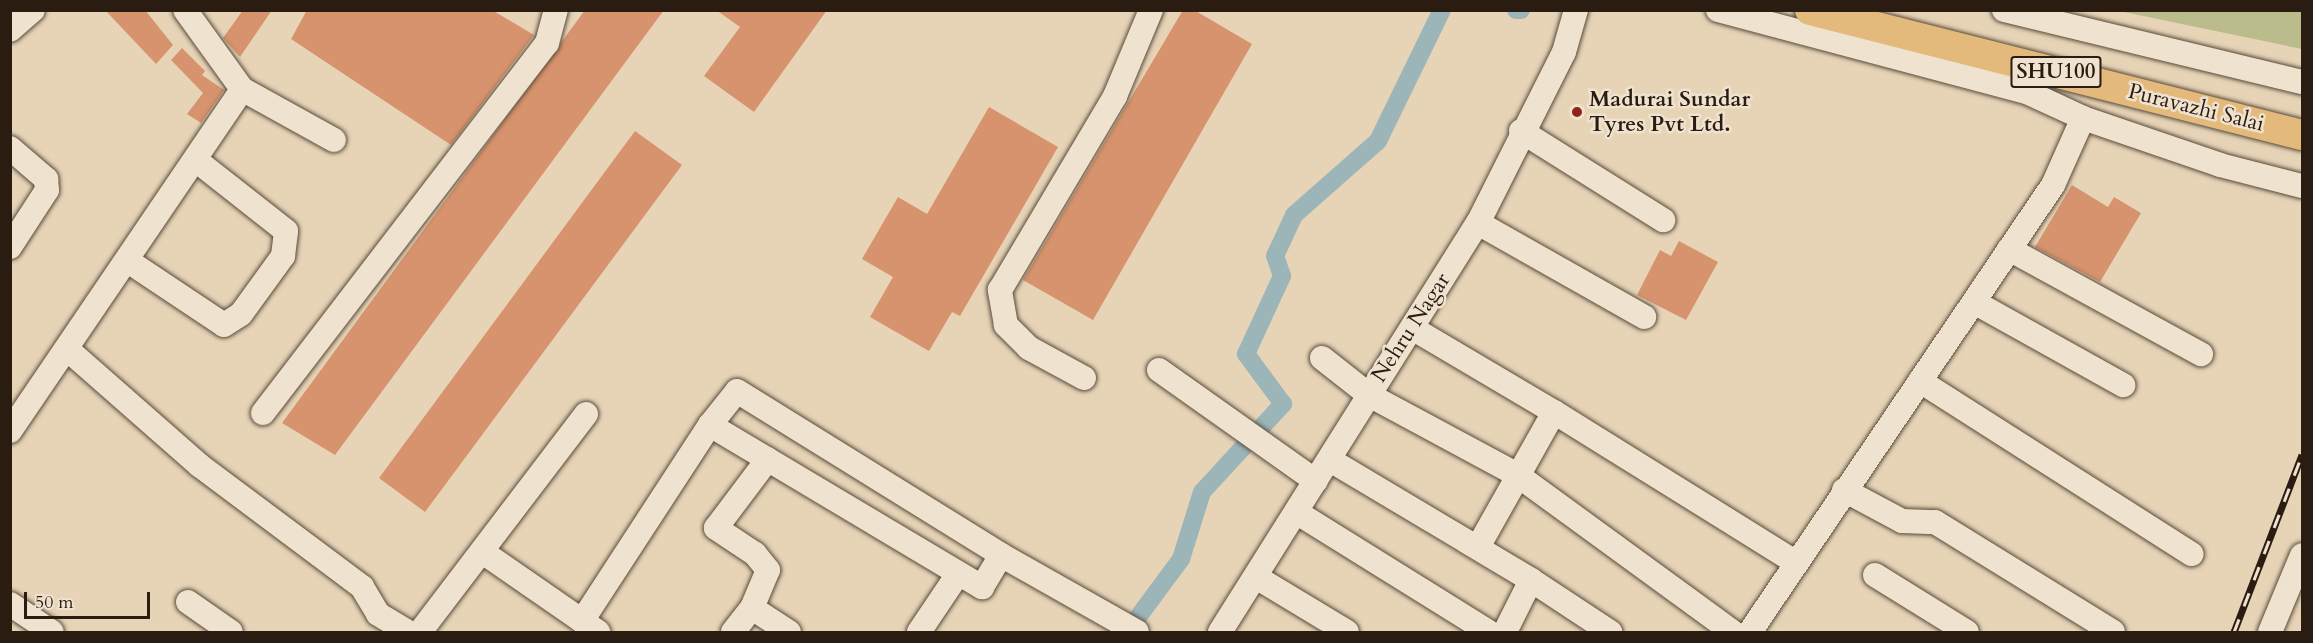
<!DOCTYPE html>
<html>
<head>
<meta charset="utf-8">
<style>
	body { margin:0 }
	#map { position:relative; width:2313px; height:643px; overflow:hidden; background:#e7d4b7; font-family:Cardo,serif }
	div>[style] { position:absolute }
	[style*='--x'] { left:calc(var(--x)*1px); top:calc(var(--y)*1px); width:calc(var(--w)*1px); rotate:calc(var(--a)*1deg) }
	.green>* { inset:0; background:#babc8b }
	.canal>* { height:18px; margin:-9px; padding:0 9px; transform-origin:9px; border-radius:9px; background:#9bb5b9 }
	.building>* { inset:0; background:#d7936d }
	.roads { filter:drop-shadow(0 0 2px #594a3a) drop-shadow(0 0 2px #594a3a) }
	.minor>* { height:24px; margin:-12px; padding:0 12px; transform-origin:12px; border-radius:12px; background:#efe3d0 }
	.major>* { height:30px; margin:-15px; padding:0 15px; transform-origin:15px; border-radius:15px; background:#e4ba7c }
	.rail>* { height:7px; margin-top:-3.5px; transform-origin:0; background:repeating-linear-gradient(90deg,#efe3d0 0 14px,#2a1c11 0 28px); box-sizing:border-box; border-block:2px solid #2a1c11 }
	.dots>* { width:16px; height:16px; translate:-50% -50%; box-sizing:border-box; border:3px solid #efe3d0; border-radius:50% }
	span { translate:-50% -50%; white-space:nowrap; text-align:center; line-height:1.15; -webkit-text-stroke:5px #efe3d0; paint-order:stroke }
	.shield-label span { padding:2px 4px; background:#efe3d0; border:2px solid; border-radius:4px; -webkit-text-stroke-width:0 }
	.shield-label { font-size:21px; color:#2a1c11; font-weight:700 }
	.poi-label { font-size:22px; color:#2a1c11; font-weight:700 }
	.left { translate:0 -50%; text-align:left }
	.street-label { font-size:22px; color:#2a1c11 }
	.frame { position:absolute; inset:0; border:12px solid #2a1c11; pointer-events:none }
	.scale { position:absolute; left:24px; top:592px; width:126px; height:27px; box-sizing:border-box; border:3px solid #2a1c11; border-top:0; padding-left:8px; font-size:18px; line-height:21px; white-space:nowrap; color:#2a1c11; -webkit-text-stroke:4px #efe3d0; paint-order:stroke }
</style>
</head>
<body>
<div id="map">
	<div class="green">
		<i style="clip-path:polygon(2119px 11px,2302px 11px,2302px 49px)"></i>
	</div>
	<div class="canal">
		<i style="--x:1516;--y:10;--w:5;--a:0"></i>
		<i style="--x:1127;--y:632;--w:91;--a:-53.5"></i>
		<i style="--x:1181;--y:559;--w:70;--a:-72.6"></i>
		<i style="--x:1202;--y:492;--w:120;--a:-47.4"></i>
		<i style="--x:1283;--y:404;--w:62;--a:-126.5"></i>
		<i style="--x:1246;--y:354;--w:86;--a:-65.2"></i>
		<i style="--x:1282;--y:276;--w:21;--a:-109"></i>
		<i style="--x:1275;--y:256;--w:45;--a:-65.1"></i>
		<i style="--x:1294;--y:215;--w:112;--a:-41.4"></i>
		<i style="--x:1378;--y:141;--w:146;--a:-64"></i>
	</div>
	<div class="building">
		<i style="clip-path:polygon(105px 10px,145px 10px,173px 45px,156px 64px)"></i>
		<i style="clip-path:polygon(243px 10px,272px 10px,240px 57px,223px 38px)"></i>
		<i style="clip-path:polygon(307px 10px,492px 10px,534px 35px,451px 145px,291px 39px)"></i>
		<i style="clip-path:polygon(585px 10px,664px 10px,335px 455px,282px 423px)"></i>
		<i style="clip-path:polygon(716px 10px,827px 10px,754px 112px,704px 76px,740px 27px)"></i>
		<i style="clip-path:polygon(1183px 10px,1194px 10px,1252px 44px,1093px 320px,1023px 280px)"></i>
		<i style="clip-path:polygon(182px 48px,205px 71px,202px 75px,224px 90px,201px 123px,187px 114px,203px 93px,171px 60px)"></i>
		<i style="clip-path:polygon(989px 107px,1058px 147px,960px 316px,952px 312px,929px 351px,870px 317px,893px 277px,862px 259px,898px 197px,927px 214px)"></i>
		<i style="clip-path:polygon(635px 131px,682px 165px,425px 512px,379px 478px)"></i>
		<i style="clip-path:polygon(2072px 185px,2108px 207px,2114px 197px,2141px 213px,2100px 282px,2035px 247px)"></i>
		<i style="clip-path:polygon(1679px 241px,1718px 262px,1686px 320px,1637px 295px,1660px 250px,1671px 256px)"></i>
	</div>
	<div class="roads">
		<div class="minor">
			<i style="--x:1718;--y:10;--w:322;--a:14.9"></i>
			<i style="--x:2029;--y:93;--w:60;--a:24.8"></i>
			<i style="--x:2083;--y:118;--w:73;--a:114.1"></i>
			<i style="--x:2053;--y:185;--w:540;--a:124.13"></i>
			<i style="--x:2004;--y:10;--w:307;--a:13.6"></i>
			<i style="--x:10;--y:30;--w:30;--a:-41"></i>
			<i style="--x:242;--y:89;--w:105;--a:29"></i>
			<i style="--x:2083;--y:118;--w:145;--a:18.9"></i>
			<i style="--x:2220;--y:165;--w:85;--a:14.4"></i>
			<i style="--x:1521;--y:131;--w:168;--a:32.1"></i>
			<i style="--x:10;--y:148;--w:48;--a:40.7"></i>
			<i style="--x:46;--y:179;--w:11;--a:85"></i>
			<i style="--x:47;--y:190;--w:68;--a:123"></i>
			<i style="--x:1478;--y:223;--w:191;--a:29.5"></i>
			<i style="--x:2009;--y:249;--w:219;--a:28.7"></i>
			<i style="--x:128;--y:261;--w:115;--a:33.7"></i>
			<i style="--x:224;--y:325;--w:20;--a:-33"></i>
			<i style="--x:241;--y:314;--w:72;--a:-54.1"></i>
			<i style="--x:283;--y:256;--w:25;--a:-83"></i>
			<i style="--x:286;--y:231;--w:113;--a:-141.8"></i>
			<i style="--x:1974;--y:302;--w:171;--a:29.1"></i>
			<i style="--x:1412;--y:328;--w:165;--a:30.6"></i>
			<i style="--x:67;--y:349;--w:176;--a:41.3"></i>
			<i style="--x:199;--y:465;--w:204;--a:36.8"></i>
			<i style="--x:362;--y:587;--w:31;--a:59"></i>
			<i style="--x:378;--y:614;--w:35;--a:31"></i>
			<i style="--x:1322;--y:358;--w:60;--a:38.2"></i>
			<i style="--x:1369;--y:395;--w:167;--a:28.3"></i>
			<i style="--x:1516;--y:474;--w:268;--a:36.1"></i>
			<i style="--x:1159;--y:370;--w:192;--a:35.3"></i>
			<i style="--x:1084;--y:378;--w:63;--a:-151.4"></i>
			<i style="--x:1029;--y:348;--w:33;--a:-135"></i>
			<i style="--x:1006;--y:325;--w:36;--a:-100"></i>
			<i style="--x:1000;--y:290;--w:226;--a:-59.3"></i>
			<i style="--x:1115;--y:96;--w:93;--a:-67.3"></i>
			<i style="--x:1920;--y:381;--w:322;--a:32.5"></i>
			<i style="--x:263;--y:413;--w:466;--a:-52.5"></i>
			<i style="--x:547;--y:43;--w:34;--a:-75"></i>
			<i style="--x:710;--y:425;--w:43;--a:-51.5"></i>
			<i style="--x:737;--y:391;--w:311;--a:31.8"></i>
			<i style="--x:10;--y:431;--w:413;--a:-55.8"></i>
			<i style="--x:242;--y:89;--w:97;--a:-125.8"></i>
			<i style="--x:1330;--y:460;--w:234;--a:30.8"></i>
			<i style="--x:1531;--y:580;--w:58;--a:116.6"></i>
			<i style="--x:1844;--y:490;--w:66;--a:28.1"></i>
			<i style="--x:1902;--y:521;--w:33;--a:2"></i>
			<i style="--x:1935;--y:522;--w:209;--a:31.7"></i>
			<i style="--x:1296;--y:512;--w:227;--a:31.9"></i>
			<i style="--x:1478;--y:547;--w:155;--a:-60.6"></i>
			<i style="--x:1554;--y:412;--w:286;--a:31.9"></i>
			<i style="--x:484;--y:553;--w:139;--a:34.7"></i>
			<i style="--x:1875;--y:575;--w:108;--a:31.8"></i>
			<i style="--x:1256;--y:577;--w:106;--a:31.1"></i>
			<i style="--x:1531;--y:580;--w:95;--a:33.4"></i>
			<i style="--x:188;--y:602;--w:52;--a:34.9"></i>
			<i style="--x:10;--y:604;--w:50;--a:33.7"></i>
			<i style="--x:752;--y:608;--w:41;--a:-67.2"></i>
			<i style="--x:768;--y:570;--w:21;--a:-129"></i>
			<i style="--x:755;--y:554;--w:47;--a:-146.3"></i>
			<i style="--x:716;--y:528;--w:86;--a:-53"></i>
			<i style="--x:582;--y:621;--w:234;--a:-56.9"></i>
			<i style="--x:710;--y:425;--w:317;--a:30.8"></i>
			<i style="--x:982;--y:587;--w:37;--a:-59"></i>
			<i style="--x:1001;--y:555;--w:156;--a:29.5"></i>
			<i style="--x:420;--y:632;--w:274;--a:-52.7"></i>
			<i style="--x:733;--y:632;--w:31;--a:-52"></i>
			<i style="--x:752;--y:608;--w:44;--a:33"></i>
			<i style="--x:919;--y:632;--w:70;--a:-56.1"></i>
			<i style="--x:1220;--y:632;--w:484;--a:-57.8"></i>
			<i style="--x:1478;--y:223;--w:191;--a:-63.3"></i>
			<i style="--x:1564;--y:52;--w:44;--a:-74.1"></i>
			<i style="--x:2270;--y:632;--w:83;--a:-67.4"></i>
		</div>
		<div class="major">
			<i style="--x:1810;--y:10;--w:508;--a:14.26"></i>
		</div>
	</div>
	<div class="rail">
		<i style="--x:2234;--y:632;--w:190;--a:-69"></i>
	</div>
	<div class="dots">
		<i style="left:1577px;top:112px;background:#8f2418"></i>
	</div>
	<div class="shield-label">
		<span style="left:2056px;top:72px">SHU100</span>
	</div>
	<div class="poi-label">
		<span class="left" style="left:1589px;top:112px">Madurai Sundar<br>Tyres Pvt Ltd.</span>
	</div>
	<div class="street-label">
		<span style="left:2196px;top:108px;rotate:14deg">Puravazhi Salai</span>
		<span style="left:1411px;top:328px;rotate:-57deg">Nehru Nagar</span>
	</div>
	<div class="frame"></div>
	<div class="scale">50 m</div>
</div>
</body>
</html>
